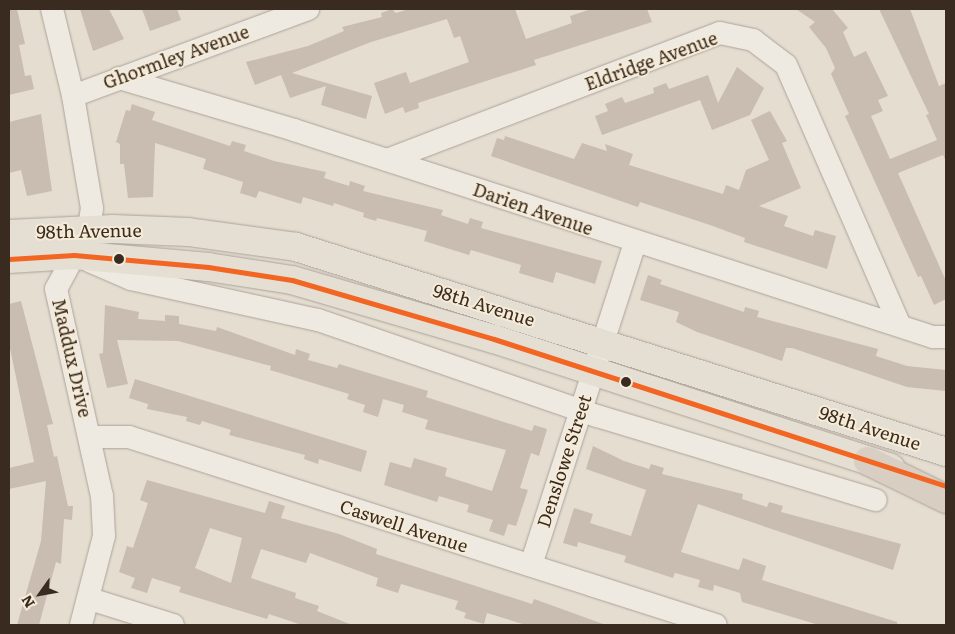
<!DOCTYPE html>
<html>
<head>
<meta charset="utf-8">
<style>
	body { margin:0 }
	#map { position:relative; width:955px; height:634px; overflow:hidden; background:#e5ddd0; font-family:Literata,serif }
	div>[style] { position:absolute }
	[style*='--x'] { left:calc(var(--x)*1px); top:calc(var(--y)*1px); width:calc(var(--w)*1px); rotate:calc(var(--a)*1deg) }
	.building>* { inset:0; background:#c9bcb1 }
	.roads { filter:drop-shadow(0 0 1px #aba398) drop-shadow(0 0 1px #aba398) }
	.minor>* { height:22px; margin:-11px; padding:0 11px; transform-origin:11px; border-radius:11px; background:#eee9e1 }
	.major>* { height:28px; margin:-14px; padding:0 14px; transform-origin:14px; border-radius:14px; background:#e4ded3 }
	.highway>* { height:28px; margin:-14px; padding:0 14px; transform-origin:14px; border-radius:14px; background:#d8cec1 }
	.bus-1>* { height:5px; margin:-2.5px; padding:0 2.5px; transform-origin:2.5px; border-radius:2.5px; background:#f26522 }
	.dots>* { width:14px; height:14px; translate:-50% -50%; box-sizing:border-box; border:2px solid #f5ebd7; border-radius:50% }
	span { translate:-50% -50%; white-space:nowrap; text-align:center; line-height:1.15; -webkit-text-stroke:4px #f5ebd7; paint-order:stroke }
	.street-label { font-size:18px; color:#3a2b20 }
	.frame { position:absolute; inset:0; border:10px solid #3a2b20; pointer-events:none }
	.north { position:absolute; left:15px; top:569px; width:50px; height:50px; -webkit-text-stroke:4px #f5ebd7; paint-order:stroke; rotate:238deg; font-size:14px; font-weight:700; line-height:20px; text-align:center; color:#3a2b20 }
	.north::after { content:''; display:block; margin:auto; width:18px; height:22px; background:#3a2b20; clip-path:polygon(50% 0,100% 100%,50% 72%,0 100%) }
</style>
</head>
<body>
<div id="map">
	<div class="building">
		<i style="clip-path:polygon(9px 9px,17px 9px,25px 44px,19px 45px,25px 76px,31px 75px,34px 89px,9px 95px)"></i>
		<i style="clip-path:polygon(80px 9px,109px 9px,124px 39px,93px 51px)"></i>
		<i style="clip-path:polygon(142px 9px,177px 9px,181px 20px,150px 31px)"></i>
		<i style="clip-path:polygon(392px 9px,396px 13px,409px 9px,515px 9px,526px 39px,572px 23px,570px 16px,591px 9px,647px 9px,652px 22px,534px 60px,536px 65px,418px 103px,419px 108px,405px 113px,403px 107px,385px 114px,374px 83px,406px 72px,410px 83px,469px 62px,460px 36px,454px 38px,447px 19px,371px 42px,292px 73px,372px 96px,366px 119px,321px 105px,326px 86px,290px 98px,281px 75px,255px 85px,246px 62px,308px 46px,344px 31px,342px 27px,382px 17px,381px 13px)"></i>
		<i style="clip-path:polygon(796px 9px,832px 9px,848px 28px,843px 32px,854px 57px,866px 51px,888px 96px,878px 100px,883px 111px,871px 116px,890px 159px,937px 140px,926px 115px,929px 114px,879px 9px,910px 9px,939px 86px,946px 83px,946px 161px,943px 155px,898px 173px,946px 281px,946px 299px,934px 305px,921px 276px,918px 277px,845px 116px,849px 114px,831px 74px,835px 68px,826px 48px,809px 27px,815px 22px)"></i>
		<i style="clip-path:polygon(737px 67px,764px 88px,750px 115px,712px 130px,700px 100px,602px 135px,595px 116px,608px 111px,605px 104px,622px 97px,625px 103px,654px 93px,653px 88px,666px 83px,669px 89px,708px 75px,718px 103px)"></i>
		<i style="clip-path:polygon(132px 104px,155px 112px,152px 120px,230px 146px,232px 141px,246px 145px,244px 151px,274px 161px,326px 172px,324px 178px,349px 186px,350px 181px,365px 186px,363px 191px,443px 210px,441px 215px,468px 224px,470px 218px,483px 222px,481px 228px,602px 261px,595px 284px,556px 272px,553px 283px,519px 273px,521px 265px,471px 250px,469px 255px,424px 241px,427px 231px,377px 218px,376px 221px,363px 217px,364px 213px,334px 203px,333px 206px,303px 197px,301px 204px,259px 191px,256px 198px,240px 193px,243px 182px,203px 169px,206px 159px,155px 143px,153px 197px,128px 198px,124px 164px,120px 164px,120px 144px,116px 142px,126px 110px,130px 111px)"></i>
		<i style="clip-path:polygon(770px 111px,787px 141px,782px 143px,801px 188px,759px 206px,788px 216px,784px 226px,813px 236px,815px 230px,836px 236px,827px 269px,744px 242px,745px 238px,710px 225px,640px 202px,638px 207px,491px 156px,497px 138px,504px 140px,505px 136px,574px 159px,582px 143px,607px 151px,605px 144px,633px 154px,629px 165px,723px 194px,726px 185px,739px 190px,746px 170px,769px 160px,751px 120px)"></i>
		<i style="clip-path:polygon(41px 114px,52px 191px,27px 196px,21px 170px,9px 173px,9px 122px)"></i>
		<i style="clip-path:polygon(648px 275px,662px 280px,660px 284px,744px 312px,745px 307px,759px 311px,757px 317px,878px 349px,876px 356px,907px 366px,946px 370px,946px 391px,907px 387px,792px 348px,786px 348px,782px 361px,697px 332px,676px 322px,679px 312px,640px 300px)"></i>
		<i style="clip-path:polygon(21px 301px,53px 424px,47px 425px,54px 457px,57px 456px,68px 506px,73px 506px,72px 520px,64px 519px,61px 564px,56px 562px,39px 625px,17px 625px,41px 541px,46px 481px,9px 489px,9px 468px,34px 462px,9px 344px,9px 304px)"></i>
		<i style="clip-path:polygon(105px 305px,139px 312px,138px 319px,165px 321px,165px 315px,179px 316px,179px 324px,216px 331px,217px 327px,295px 355px,296px 349px,310px 354px,308px 360px,337px 368px,339px 364px,428px 391px,426px 397px,532px 431px,534px 425px,547px 429px,539px 456px,531px 453px,520px 488px,528px 490px,516px 526px,508px 524px,504px 536px,489px 531px,493px 520px,467px 512px,469px 505px,439px 496px,437px 502px,384px 485px,390px 462px,411px 468px,414px 458px,447px 468px,445px 476px,492px 491px,506px 450px,425px 429px,428px 420px,402px 412px,404px 405px,383px 399px,378px 417px,363px 412px,365px 405px,347px 399px,349px 394px,270px 370px,271px 366px,178px 341px,117px 340px,128px 384px,107px 388px,99px 354px,103px 353px)"></i>
		<i style="clip-path:polygon(135px 379px,367px 451px,361px 472px,319px 459px,318px 464px,304px 459px,305px 455px,229px 435px,231px 430px,202px 421px,200px 425px,186px 421px,187px 417px,147px 409px,148px 404px,129px 398px)"></i>
		<i style="clip-path:polygon(593px 446px,624px 461px,649px 469px,651px 464px,664px 468px,662px 474px,743px 494px,742px 499px,767px 507px,769px 502px,783px 506px,781px 512px,901px 544px,893px 570px,698px 504px,681px 552px,739px 570px,743px 558px,766px 566px,762px 580px,897px 622px,897px 625px,819px 625px,742px 602px,740px 593px,714px 585px,713px 591px,698px 587px,700px 580px,675px 573px,673px 578px,624px 562px,626px 556px,578px 542px,577px 547px,563px 543px,574px 508px,593px 514px,590px 523px,631px 536px,646px 490px,586px 469px)"></i>
		<i style="clip-path:polygon(evenodd,147px 480px,265px 513px,269px 501px,285px 506px,281px 518px,339px 534px,377px 549px,376px 554px,532px 604px,534px 599px,606px 625px,526px 625px,487px 613px,484px 624px,464px 618px,466px 613px,455px 609px,458px 601px,401px 584px,398px 593px,376px 586px,378px 578px,310px 553px,306px 563px,261px 549px,251px 578px,296px 593px,295px 598px,319px 606px,317px 611px,352px 625px,302px 625px,269px 614px,267px 619px,179px 592px,181px 587px,152px 578px,147px 593px,131px 588px,135px 578px,119px 572px,127px 546px,133px 548px,148px 503px,140px 500px,147px 480px,210px 528px,242px 538px,231px 583px,195px 568px,210px 528px)"></i>
	</div>
	<div class="roads">
		<div class="minor">
			<i style="--x:52;--y:9;--w:89;--a:76.4"></i>
			<i style="--x:73;--y:96;--w:114;--a:80.4"></i>
			<i style="--x:92;--y:208;--w:20;--a:99"></i>
			<i style="--x:89;--y:228;--w:69;--a:118.4"></i>
			<i style="--x:56;--y:289;--w:212;--a:77.5"></i>
			<i style="--x:102;--y:496;--w:40;--a:87.1"></i>
			<i style="--x:104;--y:536;--w:92;--a:104.5"></i>
			<i style="--x:119;--y:78;--w:183;--a:16.5"></i>
			<i style="--x:294;--y:130;--w:672;--a:17.95"></i>
			<i style="--x:933;--y:337;--w:13;--a:0"></i>
			<i style="--x:73;--y:96;--w:251;--a:-20.3"></i>
			<i style="--x:387;--y:160;--w:356;--a:-20.9"></i>
			<i style="--x:720;--y:33;--w:34;--a:12"></i>
			<i style="--x:753;--y:40;--w:41;--a:37.1"></i>
			<i style="--x:786;--y:65;--w:283;--a:66.4"></i>
			<i style="--x:89;--y:261;--w:46;--a:23.2"></i>
			<i style="--x:131;--y:279;--w:191;--a:12.4"></i>
			<i style="--x:318;--y:320;--w:295;--a:19"></i>
			<i style="--x:597;--y:416;--w:291;--a:16.8"></i>
			<i style="--x:90;--y:437;--w:39;--a:0"></i>
			<i style="--x:129;--y:437;--w:616;--a:17.76"></i>
			<i style="--x:531;--y:565;--w:338;--a:-72.1"></i>
			<i style="--x:90;--y:599;--w:87;--a:17.4"></i>
		</div>
		<div class="major">
			<i style="--x:9;--y:234;--w:104;--a:-2.8"></i>
			<i style="--x:113;--y:229;--w:75;--a:2.3"></i>
			<i style="--x:188;--y:232;--w:109;--a:7.9"></i>
			<i style="--x:296;--y:247;--w:682;--a:17.5"></i>
			<i style="--x:9;--y:259;--w:65;--a:-3.5"></i>
			<i style="--x:74;--y:255;--w:135;--a:5.1"></i>
			<i style="--x:208;--y:267;--w:85;--a:8.8"></i>
			<i style="--x:292;--y:280;--w:210;--a:16.3"></i>
			<i style="--x:494;--y:339;--w:417;--a:18"></i>
		</div>
		<div class="highway">
			<i style="--x:868;--y:461;--w:87;--a:26"></i>
		</div>
	</div>
	<div class="bus-1">
		<i style="--x:9;--y:259;--w:65;--a:-3.5"></i>
		<i style="--x:74;--y:255;--w:135;--a:5.1"></i>
		<i style="--x:208;--y:267;--w:85;--a:8.8"></i>
		<i style="--x:292;--y:280;--w:210;--a:16.3"></i>
		<i style="--x:494;--y:339;--w:475;--a:18"></i>
	</div>
	<div class="dots">
		<i style="left:119px;top:259px;background:#3a2b20"></i>
		<i style="left:626px;top:382px;background:#3a2b20"></i>
	</div>
	<div class="street-label">
		<span style="left:176px;top:57px;rotate:-20deg">Ghormley Avenue</span>
		<span style="left:651px;top:61px;rotate:-20deg">Eldridge Avenue</span>
		<span style="left:533px;top:209px;rotate:19deg">Darien Avenue</span>
		<span style="left:89px;top:231px;rotate:-1deg">98th Avenue</span>
		<span style="left:484px;top:305px;rotate:17deg">98th Avenue</span>
		<span style="left:72px;top:358px;rotate:77deg">Maddux Drive</span>
		<span style="left:870px;top:428px;rotate:18deg">98th Avenue</span>
		<span style="left:564px;top:461px;rotate:-72deg">Denslowe Street</span>
		<span style="left:404px;top:526px;rotate:18deg">Caswell Avenue</span>
	</div>
	<div class="frame"></div>
	<div class="north">N</div>
</div>
</body>
</html>
